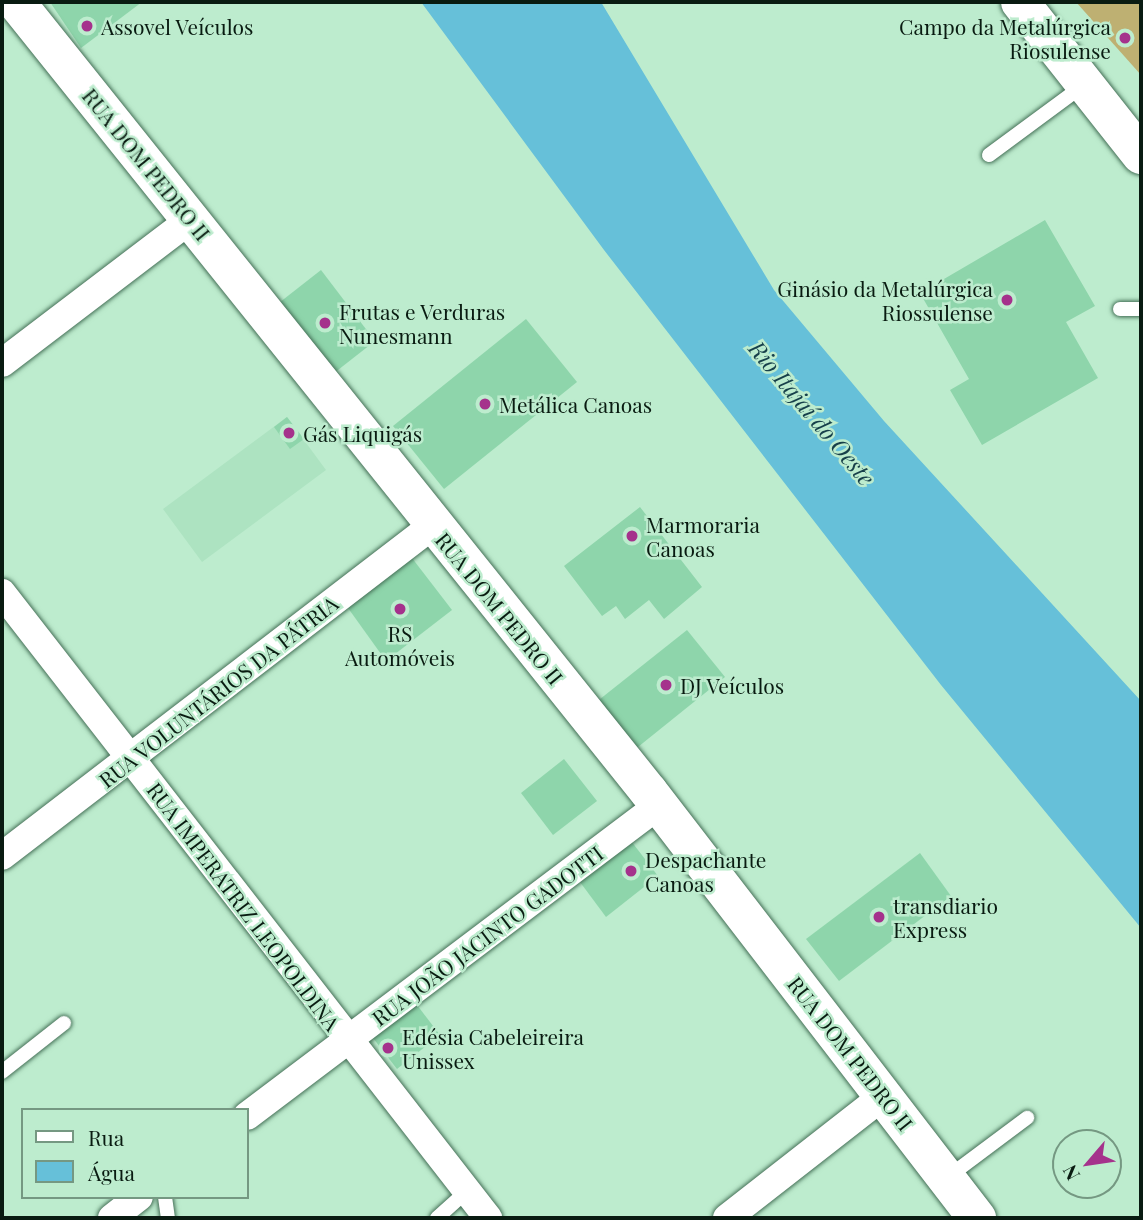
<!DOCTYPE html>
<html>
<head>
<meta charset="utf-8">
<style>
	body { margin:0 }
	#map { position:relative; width:1143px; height:1220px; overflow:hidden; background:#bdecce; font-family:"Playfair Display",serif }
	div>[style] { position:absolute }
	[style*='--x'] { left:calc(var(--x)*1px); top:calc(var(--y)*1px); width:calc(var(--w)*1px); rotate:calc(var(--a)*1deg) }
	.built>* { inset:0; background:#ade3c1 }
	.green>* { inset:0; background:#beb072 }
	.water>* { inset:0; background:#66c0d9 }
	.building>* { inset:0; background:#8ed5ab }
	.roads { filter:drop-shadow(0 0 2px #457057) drop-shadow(0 0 2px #457057) }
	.lane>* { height:14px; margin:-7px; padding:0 7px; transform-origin:7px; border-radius:7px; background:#fff }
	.street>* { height:28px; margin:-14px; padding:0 14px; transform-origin:14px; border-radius:14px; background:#fff }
	.secondary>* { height:38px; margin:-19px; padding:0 19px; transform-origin:19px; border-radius:19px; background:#fff }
	.primary>* { height:38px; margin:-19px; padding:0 19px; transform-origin:19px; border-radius:19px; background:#fff }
	.dots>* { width:19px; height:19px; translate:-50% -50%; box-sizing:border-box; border:4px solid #bdecce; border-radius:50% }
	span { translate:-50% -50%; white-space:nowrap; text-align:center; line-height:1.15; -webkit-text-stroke:5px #bdecce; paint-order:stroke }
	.poi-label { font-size:21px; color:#091b11 }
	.left { translate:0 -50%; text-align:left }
	.right { translate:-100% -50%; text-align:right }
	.street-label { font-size:21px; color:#091b11 }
	.water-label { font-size:23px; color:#163f4a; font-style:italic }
	.frame { position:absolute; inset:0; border:4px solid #091b11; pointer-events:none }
	.legend { position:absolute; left:21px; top:1108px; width:228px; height:91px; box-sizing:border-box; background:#bdecce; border:2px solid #759882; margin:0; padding:9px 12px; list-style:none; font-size:21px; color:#091b11 }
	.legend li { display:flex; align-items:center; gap:14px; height:35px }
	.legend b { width:35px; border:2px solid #759882 }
	.north { position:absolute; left:1052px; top:1129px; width:70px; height:70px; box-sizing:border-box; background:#bdecce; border:2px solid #759882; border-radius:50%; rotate:241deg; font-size:19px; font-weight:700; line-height:28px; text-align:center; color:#091b11 }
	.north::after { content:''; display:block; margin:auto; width:24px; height:32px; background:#a5328c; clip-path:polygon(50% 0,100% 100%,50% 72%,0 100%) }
</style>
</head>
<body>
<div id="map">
	<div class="built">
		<i style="clip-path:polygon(287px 417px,326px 470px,202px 562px,163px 509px)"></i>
	</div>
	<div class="green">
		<i style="clip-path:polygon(1076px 2px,1141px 2px,1141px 75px)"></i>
	</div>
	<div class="water">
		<i style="clip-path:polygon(421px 2px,601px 2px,774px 290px,884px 421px,1141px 701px,1141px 928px,941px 685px,604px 250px)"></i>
	</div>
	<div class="building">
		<i style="clip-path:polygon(50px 2px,142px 2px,81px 48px)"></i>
		<i style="clip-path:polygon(1045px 220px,1095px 306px,1066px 322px,1098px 378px,982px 445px,950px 390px,969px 379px,920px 293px)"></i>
		<i style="clip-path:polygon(321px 270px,375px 341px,329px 377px,275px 306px)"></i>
		<i style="clip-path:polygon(526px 319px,577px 382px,444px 489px,393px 426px)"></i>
		<i style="clip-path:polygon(287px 417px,304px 439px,290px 449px,274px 427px)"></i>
		<i style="clip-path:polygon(640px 507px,702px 587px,664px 619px,649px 600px,625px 619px,616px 606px,602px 616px,564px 566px)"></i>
		<i style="clip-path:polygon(412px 558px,452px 610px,386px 661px,348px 608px)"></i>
		<i style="clip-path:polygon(687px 630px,725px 677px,628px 755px,590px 707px)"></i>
		<i style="clip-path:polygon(564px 759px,597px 801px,553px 835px,521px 793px)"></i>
		<i style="clip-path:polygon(628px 837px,658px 876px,606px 917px,577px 878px)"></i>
		<i style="clip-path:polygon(920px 853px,951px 896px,839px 981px,806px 939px)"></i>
		<i style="clip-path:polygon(417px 1005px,440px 1035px,397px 1069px,373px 1038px)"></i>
	</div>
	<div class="roads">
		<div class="lane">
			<i style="--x:989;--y:155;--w:118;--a:-36.4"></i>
			<i style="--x:1120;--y:309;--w:21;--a:0"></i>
			<i style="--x:2;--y:1072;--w:79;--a:-38.3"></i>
			<i style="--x:948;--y:1177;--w:99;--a:-36.8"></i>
			<i style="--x:165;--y:1197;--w:21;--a:82"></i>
			<i style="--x:437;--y:1218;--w:39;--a:-42"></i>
		</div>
		<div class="street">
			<i style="--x:2;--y:363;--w:238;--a:-37.3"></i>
			<i style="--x:2;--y:593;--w:792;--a:52.13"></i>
			<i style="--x:2;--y:856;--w:543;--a:-37.52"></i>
			<i style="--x:247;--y:1116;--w:516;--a:-37.05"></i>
			<i style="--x:112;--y:1218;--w:34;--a:-38"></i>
			<i style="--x:727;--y:1218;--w:198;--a:-38"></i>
		</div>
		<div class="secondary">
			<i style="--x:1020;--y:2;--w:195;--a:51.7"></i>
		</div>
		<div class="primary">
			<i style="--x:16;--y:2;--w:1012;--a:51.3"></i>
			<i style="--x:649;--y:792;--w:538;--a:52.41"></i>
		</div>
	</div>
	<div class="dots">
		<i style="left:87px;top:26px;background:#a5328c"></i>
		<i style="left:1125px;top:38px;background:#a5328c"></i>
		<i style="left:1007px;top:300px;background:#a5328c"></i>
		<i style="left:325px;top:323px;background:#a5328c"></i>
		<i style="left:485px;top:404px;background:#a5328c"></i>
		<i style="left:289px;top:433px;background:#a5328c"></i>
		<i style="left:632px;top:536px;background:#a5328c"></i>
		<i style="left:400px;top:609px;background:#a5328c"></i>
		<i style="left:666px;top:685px;background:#a5328c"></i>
		<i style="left:631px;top:871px;background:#a5328c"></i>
		<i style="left:879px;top:917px;background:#a5328c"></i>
		<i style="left:388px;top:1048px;background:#a5328c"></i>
	</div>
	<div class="poi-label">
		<span class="left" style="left:101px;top:26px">Assovel Veículos</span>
		<span class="right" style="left:1111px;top:38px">Campo da Metalúrgica<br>Riosulense</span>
		<span class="right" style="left:993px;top:300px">Ginásio da Metalúrgica<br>Riossulense</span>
		<span class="left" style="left:339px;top:323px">Frutas e Verduras<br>Nunesmann</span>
		<span class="left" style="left:499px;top:404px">Metálica Canoas</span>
		<span class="left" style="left:303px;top:433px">Gás Liquigás</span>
		<span class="left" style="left:646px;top:536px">Marmoraria<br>Canoas</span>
		<span style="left:400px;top:645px">RS<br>Automóveis</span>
		<span class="left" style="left:680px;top:685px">DJ Veículos</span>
		<span class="left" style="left:645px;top:871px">Despachante<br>Canoas</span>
		<span class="left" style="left:893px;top:917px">transdiario<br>Express</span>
		<span class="left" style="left:402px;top:1048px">Edésia Cabeleireira<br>Unissex</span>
	</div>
	<div class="street-label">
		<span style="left:147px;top:164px;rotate:51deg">RUA DOM PEDRO II</span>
		<span style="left:500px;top:608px;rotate:51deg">RUA DOM PEDRO II</span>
		<span style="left:218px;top:691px;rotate:-38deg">RUA VOLUNTÁRIOS DA PÁTRIA</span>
		<span style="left:244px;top:906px;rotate:53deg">RUA IMPERATRIZ LEOPOLDINA</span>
		<span style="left:487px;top:935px;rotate:-37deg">RUA JOÃO JACINTO GADOTTI</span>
		<span style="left:851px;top:1053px;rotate:52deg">RUA DOM PEDRO II</span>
	</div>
	<div class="water-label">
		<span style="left:812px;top:413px;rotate:50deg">Rio Itajaí do Oeste</span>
	</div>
	<div class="frame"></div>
	<ul class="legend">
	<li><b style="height:9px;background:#fff"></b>Rua</li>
	<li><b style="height:19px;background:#66c0d9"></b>Água</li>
	</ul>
	<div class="north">N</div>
</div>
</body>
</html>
